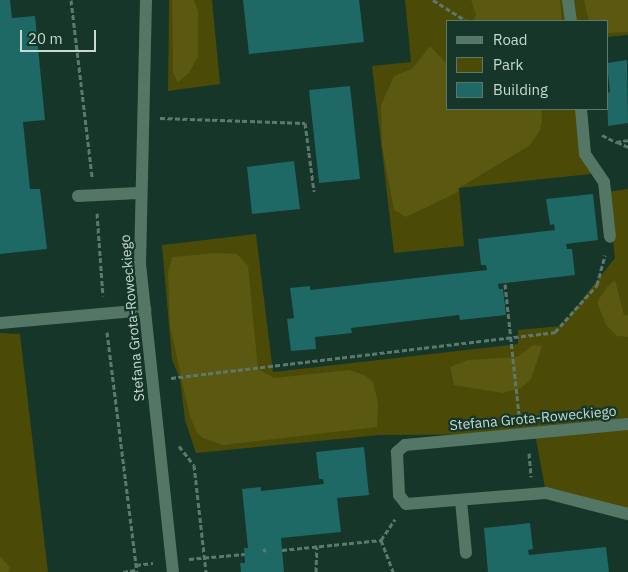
<!DOCTYPE html>
<html>
<head>
<meta charset="utf-8">
<style>
	body { margin:0 }
	#map { position:relative; width:628px; height:572px; overflow:hidden; background:#153629; font-family:"IBM Plex Sans",sans-serif }
	div>[style] { position:absolute }
	[style*='--x'] { left:calc(var(--x)*1px); top:calc(var(--y)*1px); width:calc(var(--w)*1px); rotate:calc(var(--a)*1deg) }
	.green>* { inset:0; background:#4b4a07 }
	.forest>* { inset:0; background:#5a5811 }
	.building>* { inset:0; background:#1e6866 }
	.path>* { height:3px; margin-top:-1.5px; transform-origin:0; background:repeating-linear-gradient(90deg,#5d796d 0 5px,transparent 0 7.5px) }
	.minor>* { height:12px; margin:-6px; padding:0 6px; transform-origin:6px; border-radius:6px; background:#537665 }
	span { translate:-50% -50%; white-space:nowrap; text-align:center; line-height:1.15; -webkit-text-stroke:4.5px #153629; paint-order:stroke }
	.street-label { font-size:14px; color:#c7dad0 }
	.legend { position:absolute; left:446px; top:20px; width:162px; height:90px; box-sizing:border-box; background:#153629; border:1px solid #5c786c; margin:0; padding:6px 9px; list-style:none; font-size:15px; color:#c7dad0 }
	.legend li { display:flex; align-items:center; gap:10px; height:25px }
	.legend b { width:25px; border:1px solid #5c786c }
	.scale { position:absolute; left:20px; top:30px; width:76px; height:22px; box-sizing:border-box; border:2px solid #c7dad0; border-top:0; padding-left:6px; font-size:15px; line-height:18px; white-space:nowrap; color:#c7dad0; -webkit-text-stroke:4px #153629; paint-order:stroke }
</style>
</head>
<body>
<div id="map">
	<div class="green">
		<i style="clip-path:polygon(169px 0,212px 0,220px 84px,168px 91px)"></i>
		<i style="clip-path:polygon(405px 0,628px 0,628px 35px,607px 37px,607px 21px,447px 21px,447px 109px,584px 109px,591px 174px,459px 188px,464px 246px,394px 253px,372px 66px,411px 62px)"></i>
		<i style="clip-path:polygon(628px 189px,628px 514px,546px 493px,535px 434px,380px 435px,196px 453px,185px 420px,180px 379px,172px 360px,162px 245px,256px 234px,273px 372px,518px 344px,518px 330px,561px 326px,615px 258px,607px 192px)"></i>
		<i style="clip-path:polygon(0 333px,20px 334px,48px 572px,0 572px)"></i>
	</div>
	<div class="forest">
		<i style="clip-path:polygon(172px 0,194px 0,198px 11px,198px 57px,189px 73px,178px 82px,173px 73px)"></i>
		<i style="clip-path:polygon(471px 0,560px 0,562px 21px,473px 21px,476px 15px)"></i>
		<i style="clip-path:polygon(584px 0,628px 0,628px 32px,607px 33px,607px 21px,589px 21px)"></i>
		<i style="clip-path:polygon(430px 46px,447px 64px,447px 109px,541px 109px,542px 119px,540px 131px,529px 146px,459px 188px,458px 192px,406px 217px,394px 210px,382px 146px,381px 105px,394px 76px,412px 69px)"></i>
		<i style="clip-path:polygon(217px 253px,237px 254px,248px 266px,258px 369px,274px 378px,349px 370px,364px 375px,373px 381px,378px 404px,377px 427px,223px 445px,203px 438px,197px 433px,190px 417px,170px 326px,168px 273px,172px 257px)"></i>
		<i style="clip-path:polygon(615px 280px,624px 315px,628px 315px,628px 337px,617px 336px,606px 325px,597px 302px,607px 287px)"></i>
		<i style="clip-path:polygon(533px 345px,542px 346px,531px 379px,521px 388px,503px 393px,454px 385px,450px 367px,468px 360px,517px 357px)"></i>
		<i style="clip-path:polygon(0 556px,10px 568px,8px 572px,0 572px)"></i>
	</div>
	<div class="building">
		<i style="clip-path:polygon(0 0,10px 0,12px 18px,35px 16px,45px 120px,23px 122px,30px 189px,40px 189px,47px 249px,0 254px)"></i>
		<i style="clip-path:polygon(243px 0,359px 0,364px 42px,249px 54px)"></i>
		<i style="clip-path:polygon(627px 60px,628px 123px,608px 126px,607px 93px,610px 92px,607px 63px)"></i>
		<i style="clip-path:polygon(350px 86px,360px 179px,319px 183px,309px 90px)"></i>
		<i style="clip-path:polygon(294px 161px,300px 209px,252px 214px,247px 167px)"></i>
		<i style="clip-path:polygon(593px 194px,598px 240px,566px 244px,567px 249px,572px 249px,575px 275px,498px 284px,499px 289px,503px 289px,506px 315px,460px 320px,459px 315px,351px 328px,352px 333px,315px 337px,316px 349px,291px 351px,287px 319px,294px 318px,290px 288px,310px 286px,310px 290px,487px 270px,486px 265px,481px 265px,478px 239px,555px 230px,554px 224px,550px 225px,546px 199px)"></i>
		<i style="clip-path:polygon(364px 447px,369px 495px,337px 498px,341px 532px,281px 538px,284px 572px,241px 572px,240px 563px,245px 563px,244px 548px,248px 548px,242px 489px,261px 487px,261px 491px,324px 484px,323px 479px,319px 479px,316px 452px)"></i>
		<i style="clip-path:polygon(530px 523px,533px 549px,528px 550px,529px 555px,606px 547px,609px 572px,488px 572px,484px 528px)"></i>
	</div>
	<div class="path">
		<i style="--x:71;--y:0;--w:178;--a:83.2"></i>
		<i style="--x:433;--y:0;--w:40;--a:32"></i>
		<i style="--x:160;--y:118;--w:145;--a:2"></i>
		<i style="--x:305;--y:123;--w:69;--a:82.5"></i>
		<i style="--x:602;--y:135;--w:16;--a:27"></i>
		<i style="--x:616;--y:142;--w:12;--a:-9"></i>
		<i style="--x:617;--y:142;--w:12;--a:24"></i>
		<i style="--x:97;--y:213;--w:83;--a:85.9"></i>
		<i style="--x:505;--y:284;--w:133;--a:83.9"></i>
		<i style="--x:107;--y:332;--w:242;--a:82.9"></i>
		<i style="--x:171;--y:378;--w:387;--a:-6.8"></i>
		<i style="--x:555;--y:332;--w:63;--a:-48.2"></i>
		<i style="--x:597;--y:285;--w:31;--a:-75"></i>
		<i style="--x:179;--y:446;--w:24;--a:52"></i>
		<i style="--x:194;--y:465;--w:108;--a:83.6"></i>
		<i style="--x:529;--y:453;--w:24;--a:85"></i>
		<i style="--x:381;--y:540;--w:34;--a:69"></i>
		<i style="--x:264;--y:548;--w:4;--a:76"></i>
		<i style="--x:282;--y:550;--w:100;--a:-5.8"></i>
		<i style="--x:381;--y:540;--w:25;--a:-56"></i>
		<i style="--x:189;--y:559;--w:56;--a:-5.1"></i>
		<i style="--x:136;--y:565;--w:17;--a:-7"></i>
		<i style="--x:123;--y:572;--w:13;--a:-9"></i>
		<i style="--x:316;--y:572;--w:25;--a:-88"></i>
	</div>
	<div class="minor">
		<i style="--x:146;--y:0;--w:264;--a:91.3"></i>
		<i style="--x:140;--y:264;--w:310;--a:83.9"></i>
		<i style="--x:568;--y:0;--w:21;--a:82"></i>
		<i style="--x:581;--y:109;--w:45;--a:84.9"></i>
		<i style="--x:585;--y:154;--w:34;--a:56"></i>
		<i style="--x:604;--y:182;--w:55;--a:83.8"></i>
		<i style="--x:78;--y:196;--w:61;--a:-2.8"></i>
		<i style="--x:0;--y:323;--w:146;--a:-5.1"></i>
		<i style="--x:628;--y:424;--w:224;--a:174.6"></i>
		<i style="--x:405;--y:445;--w:11;--a:139"></i>
		<i style="--x:397;--y:452;--w:43;--a:87.3"></i>
		<i style="--x:399;--y:495;--w:11;--a:52"></i>
		<i style="--x:406;--y:504;--w:140;--a:-4.5"></i>
		<i style="--x:546;--y:493;--w:85;--a:14.4"></i>
		<i style="--x:461;--y:501;--w:52;--a:84.5"></i>
	</div>
	<div class="street-label">
		<span style="left:132px;top:318px;rotate:-95deg">Stefana Grota-Roweckiego</span>
		<span style="left:533px;top:418px;rotate:-5deg">Stefana Grota-Roweckiego</span>
	</div>
	<ul class="legend">
	<li><b style="height:6px;background:#537665"></b>Road</li>
	<li><b style="height:14px;background:#4b4a07"></b>Park</li>
	<li><b style="height:14px;background:#1e6866"></b>Building</li>
	</ul>
	<div class="scale">20 m</div>
</div>
</body>
</html>
